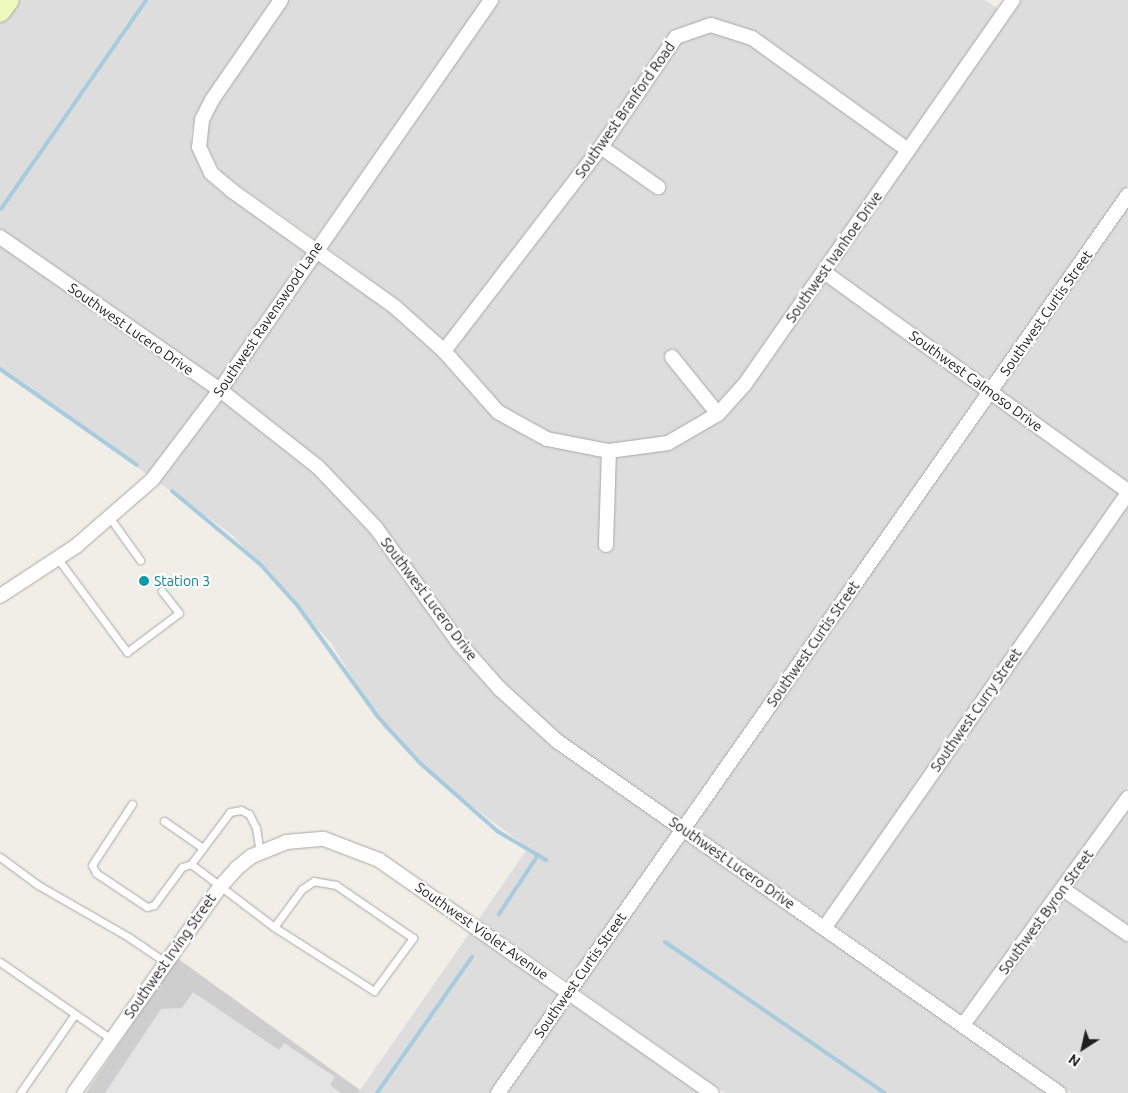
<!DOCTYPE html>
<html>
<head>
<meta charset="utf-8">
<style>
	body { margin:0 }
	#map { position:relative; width:1128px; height:1093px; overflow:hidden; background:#f0eee7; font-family:Ubuntu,sans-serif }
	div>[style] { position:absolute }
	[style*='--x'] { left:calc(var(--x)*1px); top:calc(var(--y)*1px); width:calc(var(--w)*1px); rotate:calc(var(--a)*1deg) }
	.residential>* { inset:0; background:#dedddd }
	.religious>* { inset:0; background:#cecece }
	.parking>* { inset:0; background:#e4e4e4 }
	.stream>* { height:4px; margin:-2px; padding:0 2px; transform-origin:2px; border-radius:2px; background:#a8cbdd }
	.roads { filter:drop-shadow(0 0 1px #a7a7a7) drop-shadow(0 0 1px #a7a7a7) }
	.service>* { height:7px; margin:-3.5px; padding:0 3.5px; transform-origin:3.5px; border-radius:3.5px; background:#fff }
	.minor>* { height:14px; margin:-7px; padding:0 7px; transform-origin:7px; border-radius:7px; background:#fff }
	.secondary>* { height:20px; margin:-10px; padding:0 10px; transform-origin:10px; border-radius:10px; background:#eef9bd }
	.dots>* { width:14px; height:14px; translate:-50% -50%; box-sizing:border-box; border:2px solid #fff; border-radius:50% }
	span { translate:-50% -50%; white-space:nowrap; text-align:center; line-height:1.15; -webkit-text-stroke:4.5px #fff; paint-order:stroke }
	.street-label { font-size:14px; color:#202020 }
	.culture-label { font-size:14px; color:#0d838f }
	.left { translate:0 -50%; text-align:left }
	.north { position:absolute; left:1058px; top:1023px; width:50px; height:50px; -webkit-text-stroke:4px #fff; paint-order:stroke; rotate:215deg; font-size:14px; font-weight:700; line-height:20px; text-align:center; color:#202020 }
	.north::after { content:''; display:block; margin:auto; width:18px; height:22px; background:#202020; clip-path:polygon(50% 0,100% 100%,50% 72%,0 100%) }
</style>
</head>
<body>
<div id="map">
	<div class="residential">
		<i style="clip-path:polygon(16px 0,273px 0,200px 108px,191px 134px,192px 146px,202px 171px,212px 184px,307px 250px,219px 380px,0 229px,0 23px)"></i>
		<i style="clip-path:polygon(288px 0,484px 0,315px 239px,222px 174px,206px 145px,205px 133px,217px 103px)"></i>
		<i style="clip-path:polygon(499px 0,985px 0,999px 9px,907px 140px,755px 31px,714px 19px,675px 31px,596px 143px,444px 341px,399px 301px,325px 246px)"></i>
		<i style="clip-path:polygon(1021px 0,1128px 0,1128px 184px,990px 382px,833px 270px)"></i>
		<i style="clip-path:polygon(711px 32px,749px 44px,899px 152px,741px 380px,718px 404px,673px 348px,663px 357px,707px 412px,666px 436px,610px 444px,550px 433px,502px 406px,453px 350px,602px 156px,659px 197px,667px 185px,610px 145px,680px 43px)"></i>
		<i style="clip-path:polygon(1128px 206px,1128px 482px,1000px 390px)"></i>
		<i style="clip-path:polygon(0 246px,211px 392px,148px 475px,0 370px)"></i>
		<i style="clip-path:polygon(317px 257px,391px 312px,439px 356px,493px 417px,543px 445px,603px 456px,599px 552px,612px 551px,616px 457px,717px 423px,751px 387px,825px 282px,982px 394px,681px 819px,561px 736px,505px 684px,464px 638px,380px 523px,323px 462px,229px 388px)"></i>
		<i style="clip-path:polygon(221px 399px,314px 473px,370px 533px,453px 647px,495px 694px,553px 747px,673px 831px,568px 981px,478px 920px,528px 848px,432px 776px,384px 728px,331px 643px,231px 534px,158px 482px)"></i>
		<i style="clip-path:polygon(992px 401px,1120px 494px,824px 918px,691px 826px)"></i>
		<i style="clip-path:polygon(1128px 504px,1128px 787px,962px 1016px,834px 925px)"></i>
		<i style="clip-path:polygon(1128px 808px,1128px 926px,1072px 887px)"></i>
		<i style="clip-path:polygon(683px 838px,821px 933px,1046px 1093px,725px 1093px,578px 989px)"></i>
		<i style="clip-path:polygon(1064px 899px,1128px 943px,1128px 1093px,1071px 1093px,973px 1023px)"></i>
		<i style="clip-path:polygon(471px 931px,560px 993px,490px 1093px,358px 1093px)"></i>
		<i style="clip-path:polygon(570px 1000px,700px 1093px,505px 1093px)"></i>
	</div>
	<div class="religious">
		<i style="clip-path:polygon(177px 958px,360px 1090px,358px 1093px,86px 1093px)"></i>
	</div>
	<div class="parking">
		<i style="clip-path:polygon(193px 992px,279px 1050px,284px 1043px,335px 1077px,330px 1085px,341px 1093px,105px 1093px,161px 1009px,182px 1008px)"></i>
	</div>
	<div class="stream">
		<i style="--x:1;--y:209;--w:254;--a:-55.2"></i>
		<i style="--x:0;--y:369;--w:167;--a:35"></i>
		<i style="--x:172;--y:491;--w:114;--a:39.7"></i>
		<i style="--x:260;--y:564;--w:55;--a:47.9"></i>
		<i style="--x:297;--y:605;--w:138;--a:54.1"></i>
		<i style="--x:378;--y:717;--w:62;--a:47.6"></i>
		<i style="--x:420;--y:763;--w:103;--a:41.4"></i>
		<i style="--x:497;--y:831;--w:57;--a:30.6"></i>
		<i style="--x:499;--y:914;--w:71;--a:-56.5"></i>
		<i style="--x:665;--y:942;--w:267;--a:34.5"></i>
		<i style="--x:377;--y:1093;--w:166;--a:-55.1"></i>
	</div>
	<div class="roads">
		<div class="service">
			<i style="--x:110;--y:518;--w:52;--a:54.5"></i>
			<i style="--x:58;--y:559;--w:116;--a:53.4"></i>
			<i style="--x:127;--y:652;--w:65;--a:-36.9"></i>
			<i style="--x:179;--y:613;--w:28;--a:-128"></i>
			<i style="--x:132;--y:804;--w:73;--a:123.3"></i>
			<i style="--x:92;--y:865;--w:9;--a:63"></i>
			<i style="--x:96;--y:873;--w:61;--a:33.7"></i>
			<i style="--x:147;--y:907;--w:7;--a:-16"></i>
			<i style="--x:154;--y:905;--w:47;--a:-53.6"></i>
			<i style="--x:182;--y:867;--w:9;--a:-18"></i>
			<i style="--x:191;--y:864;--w:65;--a:-53.1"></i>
			<i style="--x:230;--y:812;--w:11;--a:-10"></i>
			<i style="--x:241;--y:810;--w:9;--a:27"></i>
			<i style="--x:249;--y:814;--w:16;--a:63"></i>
			<i style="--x:256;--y:828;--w:25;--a:81"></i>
			<i style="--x:164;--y:821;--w:47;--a:34.7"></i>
			<i style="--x:0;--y:857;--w:47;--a:36.4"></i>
			<i style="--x:38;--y:885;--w:106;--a:29.9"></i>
			<i style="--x:130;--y:938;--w:42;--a:34.4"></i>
			<i style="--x:191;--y:864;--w:104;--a:37.2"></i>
			<i style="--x:274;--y:927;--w:119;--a:32.6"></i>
			<i style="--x:374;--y:991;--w:66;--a:-53.7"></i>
			<i style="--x:413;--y:938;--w:93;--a:-145.5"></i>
			<i style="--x:336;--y:885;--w:22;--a:-170"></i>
			<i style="--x:314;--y:881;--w:14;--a:146"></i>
			<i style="--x:302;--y:889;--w:47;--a:126.4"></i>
			<i style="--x:0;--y:962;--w:135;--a:34.7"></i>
			<i style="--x:20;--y:1093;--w:96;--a:-55.2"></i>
		</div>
		<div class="minor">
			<i style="--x:281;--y:0;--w:121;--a:124.6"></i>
			<i style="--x:212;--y:100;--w:22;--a:117"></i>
			<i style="--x:202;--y:120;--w:27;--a:96"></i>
			<i style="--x:199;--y:147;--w:29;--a:65"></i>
			<i style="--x:211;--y:173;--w:26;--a:40"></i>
			<i style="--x:231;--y:190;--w:201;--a:35.5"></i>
			<i style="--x:395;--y:307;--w:66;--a:41.9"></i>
			<i style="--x:444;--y:351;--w:81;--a:48.5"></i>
			<i style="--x:498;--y:412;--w:56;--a:28.9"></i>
			<i style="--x:547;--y:439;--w:63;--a:11"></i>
			<i style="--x:609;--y:451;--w:60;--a:-7.7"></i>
			<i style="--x:668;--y:443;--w:58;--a:-30.1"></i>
			<i style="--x:718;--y:414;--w:40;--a:-48"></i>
			<i style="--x:745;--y:384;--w:468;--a:-55.1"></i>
			<i style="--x:601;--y:147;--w:70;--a:35.1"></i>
			<i style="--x:0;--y:237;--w:268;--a:34.8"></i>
			<i style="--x:220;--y:390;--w:125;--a:38.2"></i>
			<i style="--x:318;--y:467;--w:84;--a:46.4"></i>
			<i style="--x:376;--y:528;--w:142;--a:54.2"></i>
			<i style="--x:459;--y:643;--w:62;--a:48.3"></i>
			<i style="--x:500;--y:689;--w:77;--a:42.4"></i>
			<i style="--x:557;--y:741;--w:613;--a:35.04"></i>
			<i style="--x:824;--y:272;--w:375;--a:35.8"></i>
			<i style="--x:444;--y:351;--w:257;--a:-52.4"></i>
			<i style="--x:601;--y:147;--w:133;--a:-55.7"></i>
			<i style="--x:676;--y:37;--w:37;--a:-19"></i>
			<i style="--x:711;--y:25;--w:43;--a:17.6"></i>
			<i style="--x:752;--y:38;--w:192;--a:35.7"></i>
			<i style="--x:672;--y:357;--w:73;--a:51.1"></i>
			<i style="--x:606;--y:545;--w:94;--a:-88.2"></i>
			<i style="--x:0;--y:596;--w:90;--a:-33.2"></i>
			<i style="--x:75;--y:547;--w:102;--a:-41"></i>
			<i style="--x:152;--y:480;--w:113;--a:-52.9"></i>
			<i style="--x:220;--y:390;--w:475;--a:-55.2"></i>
			<i style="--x:1063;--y:889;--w:79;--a:34.7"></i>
			<i style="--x:825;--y:927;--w:529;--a:-55.08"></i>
			<i style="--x:963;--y:1025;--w:281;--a:-54"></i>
			<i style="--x:74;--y:1093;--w:252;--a:-54.7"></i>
			<i style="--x:220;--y:887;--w:25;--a:-48"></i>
			<i style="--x:237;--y:868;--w:19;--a:-39"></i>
			<i style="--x:252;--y:856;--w:37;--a:-22"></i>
			<i style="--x:286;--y:842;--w:38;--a:-5"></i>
			<i style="--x:324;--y:839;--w:59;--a:20.9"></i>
			<i style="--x:379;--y:860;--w:406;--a:35"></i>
			<i style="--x:498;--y:1093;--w:1097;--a:-54.95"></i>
		</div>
		<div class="secondary">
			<i style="--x:0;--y:12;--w:15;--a:-53"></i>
		</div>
	</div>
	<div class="dots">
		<i style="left:144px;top:581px;background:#0f9aa8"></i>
	</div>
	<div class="street-label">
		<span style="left:625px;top:110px;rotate:-55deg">Southwest Branford Road</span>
		<span style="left:834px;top:257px;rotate:-55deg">Southwest Ivanhoe Drive</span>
		<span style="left:1046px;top:313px;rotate:-55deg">Southwest Curtis Street</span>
		<span style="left:268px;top:319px;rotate:-56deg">Southwest Ravenswood Lane</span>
		<span style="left:131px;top:329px;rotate:35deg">Southwest Lucero Drive</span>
		<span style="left:976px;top:381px;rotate:36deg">Southwest Calmoso Drive</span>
		<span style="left:429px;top:599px;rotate:53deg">Southwest Lucero Drive</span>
		<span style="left:813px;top:644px;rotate:-55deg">Southwest Curtis Street</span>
		<span style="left:976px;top:710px;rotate:-55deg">Southwest Curry Street</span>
		<span style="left:732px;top:863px;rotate:35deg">Southwest Lucero Drive</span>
		<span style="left:1046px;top:912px;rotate:-54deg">Southwest Byron Street</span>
		<span style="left:482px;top:931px;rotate:35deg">Southwest Violet Avenue</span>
		<span style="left:170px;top:956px;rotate:-55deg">Southwest Irving Street</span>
		<span style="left:580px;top:975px;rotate:-55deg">Southwest Curtis Street</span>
	</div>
	<div class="culture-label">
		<span class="left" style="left:154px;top:581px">Station 3</span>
	</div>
	<div class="north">N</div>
</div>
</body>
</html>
